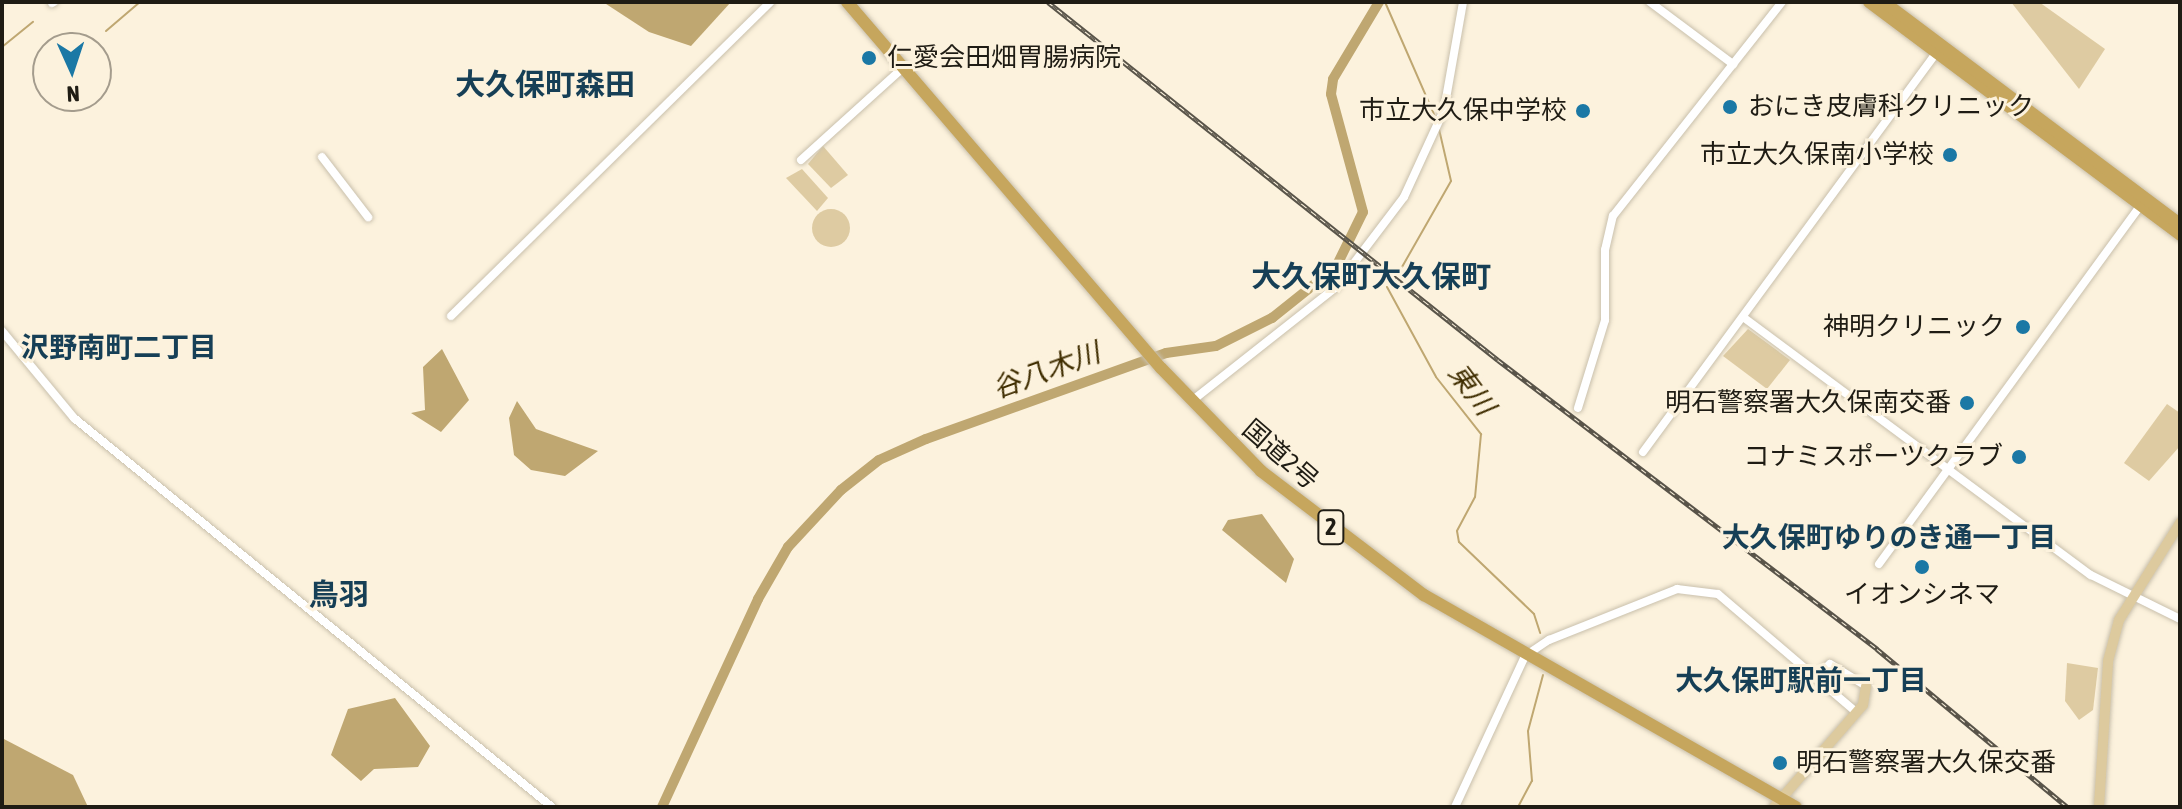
<!DOCTYPE html>
<html>
<head>
<meta charset="utf-8">
<style>
	body { margin:0 }
	#map { position:relative; width:2182px; height:809px; overflow:hidden; background:#fcf2dd; font-family:"Asap Condensed","Noto Sans JP",sans-serif }
	div>[style] { position:absolute }
	[style*='--x'] { left:calc(var(--x)*1px); top:calc(var(--y)*1px); width:calc(var(--w)*1px); rotate:calc(var(--a)*1deg) }
	.green>* { inset:0; background:#decba2 }
	.round { border-radius:50% }
	.water>* { inset:0; background:#bfa771 }
	.stream>* { height:2px; margin:-1px; padding:0 1px; transform-origin:1px; border-radius:1px; background:#bfa771 }
	.river>* { height:10px; margin:-5px; padding:0 5px; transform-origin:5px; border-radius:5px; background:#bfa771 }
	.roads { filter:drop-shadow(0 0 2px #c9c0ac) drop-shadow(0 0 2px #c9c0ac) }
	.minor>* { height:8px; margin:-4px; padding:0 4px; transform-origin:4px; border-radius:4px; background:#fff }
	.major>* { height:10px; margin:-5px; padding:0 5px; transform-origin:5px; border-radius:5px; background:#ddca9e }
	.highway>* { height:12px; margin:-6px; padding:0 6px; transform-origin:6px; border-radius:6px; background:#c6a65d }
	.rail>* { height:5px; margin-top:-2.5px; transform-origin:0; background:repeating-linear-gradient(90deg,#fcf2dd 0 6px,#595449 0 12px); box-sizing:border-box; border-block:2px solid #595449 }
	.dots>* { width:22px; height:22px; translate:-50% -50%; box-sizing:border-box; border:4px solid #fcf2dd; border-radius:50% }
	span { translate:-50% -50%; white-space:nowrap; text-align:center; line-height:1.15; -webkit-text-stroke:6px #fcf2dd; paint-order:stroke }
	.shield-label span { padding:2px 6px; background:#fcf2dd; border:2px solid; border-radius:6px; -webkit-text-stroke-width:0 }
	.shield-label { font-size:24px; color:#1f1c14; font-weight:700 }
	.poi-label { font-size:26px; color:#1f1c14 }
	.left { translate:0 -50%; text-align:left }
	.right { translate:-100% -50%; text-align:right }
	.street-label { font-size:26px; color:#1f1c14 }
	.neighbourhood-label { font-size:28px; color:#163f56; font-weight:700 }
	.water-label { font-size:28px; color:#3f2d00; font-style:italic }
	.quarter-label { font-size:30px; color:#163f56; font-weight:700 }
	.frame { position:absolute; inset:0; border:4px solid #1f1c14; pointer-events:none }
	.north { position:absolute; left:32px; top:32px; width:80px; height:80px; box-sizing:border-box; background:#fcf2dd; border:2px solid #a49c8d; border-radius:50%; rotate:177deg; font-size:22px; font-weight:700; line-height:32px; text-align:center; color:#1f1c14 }
	.north::after { content:''; display:block; margin:auto; width:28px; height:36px; background:#1b78a5; clip-path:polygon(50% 0,100% 100%,50% 72%,0 100%) }
</style>
</head>
<body>
<div id="map">
	<div class="green">
		<i style="clip-path:polygon(2011px 2px,2039px 2px,2105px 49px,2079px 89px)"></i>
		<i style="clip-path:polygon(823px 146px,848px 175px,831px 188px,808px 164px)"></i>
		<i style="clip-path:polygon(802px 169px,828px 198px,817px 211px,786px 178px)"></i>
		<i class="round" style="left:812px;top:209px;width:38px;height:38px"></i>
		<i style="clip-path:polygon(1748px 329px,1790px 360px,1767px 389px,1723px 356px)"></i>
		<i style="clip-path:polygon(2167px 404px,2180px 413px,2180px 446px,2149px 481px,2124px 463px)"></i>
		<i style="clip-path:polygon(2067px 663px,2098px 668px,2093px 710px,2079px 720px,2065px 701px)"></i>
	</div>
	<div class="water">
		<i style="clip-path:polygon(603px 2px,731px 2px,691px 46px,649px 32px)"></i>
		<i style="clip-path:polygon(442px 349px,469px 400px,441px 432px,411px 413px,425px 410px,423px 367px)"></i>
		<i style="clip-path:polygon(517px 401px,536px 429px,598px 451px,565px 476px,531px 470px,514px 455px,509px 418px)"></i>
		<i style="clip-path:polygon(1262px 514px,1294px 559px,1286px 583px,1222px 530px,1228px 520px)"></i>
		<i style="clip-path:polygon(395px 698px,430px 746px,418px 767px,374px 769px,361px 781px,331px 755px,348px 709px)"></i>
		<i style="clip-path:polygon(2px 738px,73px 775px,88px 807px,2px 807px)"></i>
	</div>
	<div class="stream">
		<i style="--x:1385;--y:2;--w:128;--a:66.4"></i>
		<i style="--x:106;--y:31;--w:45;--a:-40.5"></i>
		<i style="--x:2;--y:47;--w:40;--a:-39"></i>
		<i style="--x:1402;--y:267;--w:99;--a:-60.3"></i>
		<i style="--x:1451;--y:181;--w:53;--a:-103"></i>
		<i style="--x:1387;--y:287;--w:102;--a:61.4"></i>
		<i style="--x:1436;--y:377;--w:73;--a:51.7"></i>
		<i style="--x:1481;--y:434;--w:63;--a:95.4"></i>
		<i style="--x:1475;--y:497;--w:38;--a:118"></i>
		<i style="--x:1457;--y:531;--w:11;--a:80"></i>
		<i style="--x:1459;--y:542;--w:104;--a:43.8"></i>
		<i style="--x:1534;--y:614;--w:20;--a:72"></i>
		<i style="--x:1518;--y:807;--w:30;--a:-62"></i>
		<i style="--x:1532;--y:781;--w:50;--a:-94.6"></i>
		<i style="--x:1528;--y:731;--w:58;--a:-75"></i>
	</div>
	<div class="river">
		<i style="--x:662;--y:807;--w:229;--a:-65.2"></i>
		<i style="--x:758;--y:599;--w:60;--a:-60"></i>
		<i style="--x:788;--y:547;--w:78;--a:-47.1"></i>
		<i style="--x:841;--y:490;--w:48;--a:-38.3"></i>
		<i style="--x:879;--y:460;--w:51;--a:-24.1"></i>
		<i style="--x:926;--y:439;--w:255;--a:-19.7"></i>
		<i style="--x:1166;--y:353;--w:50;--a:-8"></i>
		<i style="--x:1216;--y:346;--w:63;--a:-26.6"></i>
		<i style="--x:1272;--y:318;--w:82;--a:-38.6"></i>
		<i style="--x:1336;--y:267;--w:61;--a:-63.9"></i>
		<i style="--x:1363;--y:212;--w:122;--a:-105.2"></i>
		<i style="--x:1331;--y:94;--w:15;--a:-82"></i>
		<i style="--x:1333;--y:79;--w:90;--a:-59.1"></i>
	</div>
	<div class="roads">
		<div class="minor">
			<i style="--x:1650;--y:2;--w:104;--a:36.8"></i>
			<i style="--x:52;--y:3;--w:2;--a:-27"></i>
			<i style="--x:322;--y:157;--w:76;--a:52.5"></i>
			<i style="--x:801;--y:160;--w:139;--a:-42.1"></i>
			<i style="--x:451;--y:316;--w:448;--a:-44.5"></i>
			<i style="--x:1743;--y:317;--w:433;--a:36.6"></i>
			<i style="--x:2091;--y:575;--w:99;--a:26.3"></i>
			<i style="--x:2;--y:331;--w:113;--a:50.4"></i>
			<i style="--x:74;--y:418;--w:616;--a:39.14"></i>
			<i style="--x:1193;--y:400;--w:181;--a:-38.3"></i>
			<i style="--x:1335;--y:288;--w:114;--a:-52.8"></i>
			<i style="--x:1404;--y:197;--w:96;--a:-65.3"></i>
			<i style="--x:1444;--y:110;--w:110;--a:-80"></i>
			<i style="--x:1578;--y:408;--w:92;--a:-72.9"></i>
			<i style="--x:1605;--y:320;--w:70;--a:-90"></i>
			<i style="--x:1605;--y:250;--w:35;--a:-77"></i>
			<i style="--x:1613;--y:216;--w:273;--a:-51.7"></i>
			<i style="--x:1643;--y:452;--w:500;--a:-53.7"></i>
			<i style="--x:1879;--y:564;--w:448;--a:-53.9"></i>
			<i style="--x:1816;--y:677;--w:19;--a:-43"></i>
			<i style="--x:1830;--y:664;--w:42;--a:31.4"></i>
			<i style="--x:1455;--y:807;--w:166;--a:-65.1"></i>
			<i style="--x:1525;--y:656;--w:29;--a:-34"></i>
			<i style="--x:1549;--y:640;--w:138;--a:-21.7"></i>
			<i style="--x:1677;--y:589;--w:41;--a:7"></i>
			<i style="--x:1718;--y:594;--w:182;--a:40.5"></i>
		</div>
		<div class="major">
			<i style="--x:2099;--y:806;--w:145;--a:-86.4"></i>
			<i style="--x:2108;--y:661;--w:42;--a:-75"></i>
			<i style="--x:2119;--y:620;--w:115;--a:-57.8"></i>
			<i style="--x:1774;--y:807;--w:135;--a:-48.9"></i>
			<i style="--x:1863;--y:705;--w:19;--a:-81"></i>
		</div>
		<div class="highway">
			<i style="--x:847;--y:2;--w:482;--a:49.4"></i>
			<i style="--x:1161;--y:368;--w:144;--a:45.8"></i>
			<i style="--x:1261;--y:471;--w:205;--a:37.3"></i>
			<i style="--x:1424;--y:595;--w:428;--a:29.7"></i>
			<i style="--x:1869;--y:2;--w:389;--a:36.8"></i>
			<i style="--x:1884;--y:2;--w:370;--a:36.9"></i>
		</div>
	</div>
	<div class="rail">
		<i style="--x:1048;--y:2;--w:575;--a:38.5"></i>
		<i style="--x:1498;--y:360;--w:477;--a:37.3"></i>
		<i style="--x:1877;--y:649;--w:247;--a:39.7"></i>
	</div>
	<div class="dots">
		<i style="left:869px;top:58px;background:#1b78a5"></i>
		<i style="left:1730px;top:107px;background:#1b78a5"></i>
		<i style="left:1583px;top:111px;background:#1b78a5"></i>
		<i style="left:1950px;top:155px;background:#1b78a5"></i>
		<i style="left:2023px;top:327px;background:#1b78a5"></i>
		<i style="left:1967px;top:403px;background:#1b78a5"></i>
		<i style="left:2019px;top:457px;background:#1b78a5"></i>
		<i style="left:1922px;top:567px;background:#1b78a5"></i>
		<i style="left:1780px;top:763px;background:#1b78a5"></i>
	</div>
	<div class="shield-label">
		<span style="left:1331px;top:527px">2</span>
	</div>
	<div class="poi-label">
		<span class="left" style="left:887px;top:58px">仁愛会田畑胃腸病院</span>
		<span class="left" style="left:1748px;top:107px">おにき皮膚科クリニック</span>
		<span class="right" style="left:1567px;top:111px">市立大久保中学校</span>
		<span class="right" style="left:1934px;top:155px">市立大久保南小学校</span>
		<span class="right" style="left:2005px;top:327px">神明クリニック</span>
		<span class="right" style="left:1951px;top:403px">明石警察署大久保南交番</span>
		<span class="right" style="left:2003px;top:457px">コナミスポーツクラブ</span>
		<span style="left:1922px;top:595px">イオンシネマ</span>
		<span class="left" style="left:1796px;top:763px">明石警察署大久保交番</span>
	</div>
	<div class="street-label">
		<span style="left:1280px;top:455px;rotate:41deg">国道2号</span>
	</div>
	<div class="neighbourhood-label">
		<span style="left:119px;top:347px">沢野南町二丁目</span>
		<span style="left:1889px;top:537px">大久保町ゆりのき通一丁目</span>
		<span style="left:1801px;top:680px">大久保町駅前一丁目</span>
	</div>
	<div class="water-label">
		<span style="left:1046px;top:370px;rotate:-20deg">谷八木川</span>
		<span style="left:1472px;top:389px;rotate:53deg">東川</span>
	</div>
	<div class="quarter-label">
		<span style="left:545px;top:84px">大久保町森田</span>
		<span style="left:1371px;top:276px">大久保町大久保町</span>
		<span style="left:339px;top:594px">鳥羽</span>
	</div>
	<div class="frame"></div>
	<div class="north">N</div>
</div>
</body>
</html>
